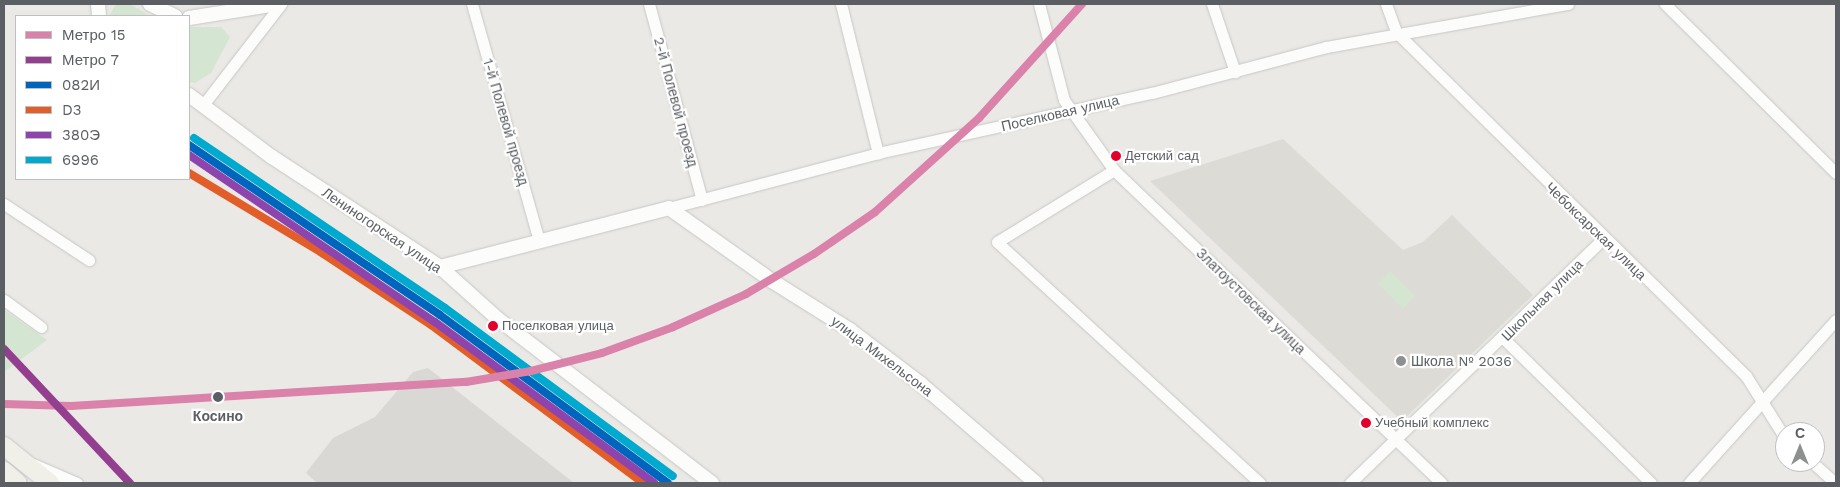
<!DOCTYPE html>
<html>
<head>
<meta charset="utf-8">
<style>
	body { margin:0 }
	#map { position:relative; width:1840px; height:487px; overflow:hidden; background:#eae9e5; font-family:"Work Sans",sans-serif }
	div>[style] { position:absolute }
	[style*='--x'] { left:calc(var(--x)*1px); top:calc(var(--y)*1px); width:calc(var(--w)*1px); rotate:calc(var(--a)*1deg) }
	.industrial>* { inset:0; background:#dad8d5 }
	.education>* { inset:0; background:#dddbd5 }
	.green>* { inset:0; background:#d4e5d2 }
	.roads { filter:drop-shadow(0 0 1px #c7c7c7) drop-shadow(0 0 1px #c7c7c7) }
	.minor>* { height:11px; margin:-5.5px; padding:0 5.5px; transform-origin:5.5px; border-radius:5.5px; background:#fcfcfb }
	.tertiary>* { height:14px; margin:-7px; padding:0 7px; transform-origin:7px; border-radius:7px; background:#fcfcfb }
	.primary>* { height:18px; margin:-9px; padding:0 9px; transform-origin:9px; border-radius:9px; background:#f1f0e8 }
	.rail-1>* { height:8px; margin:-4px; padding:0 4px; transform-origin:4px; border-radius:4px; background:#0065bd }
	.rail-2>* { height:8px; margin:-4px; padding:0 4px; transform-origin:4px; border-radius:4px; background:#e15d29 }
	.rail-3>* { height:8px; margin:-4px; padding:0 4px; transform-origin:4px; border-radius:4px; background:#8e44ad }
	.rail-4>* { height:8px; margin:-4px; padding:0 4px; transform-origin:4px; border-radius:4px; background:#00a9ce }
	.metro-1>* { height:8px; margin:-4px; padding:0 4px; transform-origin:4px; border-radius:4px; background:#da82a9 }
	.metro-2>* { height:8px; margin:-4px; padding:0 4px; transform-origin:4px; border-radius:4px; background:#943e90 }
	.dots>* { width:14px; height:14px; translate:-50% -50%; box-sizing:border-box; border:2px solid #fff; border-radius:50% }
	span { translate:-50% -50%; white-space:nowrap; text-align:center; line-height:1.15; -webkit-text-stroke:4.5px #fff; paint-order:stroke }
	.bus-label { font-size:13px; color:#5b5e62 }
	.left { translate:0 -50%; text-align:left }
	.street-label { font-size:14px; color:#5b5e62 }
	.poi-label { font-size:14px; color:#5b5e62 }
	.stop-label { font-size:14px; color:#5b5e62; font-weight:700 }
	.frame { position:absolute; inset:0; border:5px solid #5b5e62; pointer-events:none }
	.legend { position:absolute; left:15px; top:15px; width:175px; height:165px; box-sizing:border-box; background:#fff; border:1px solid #bdbfc0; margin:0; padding:6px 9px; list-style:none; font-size:15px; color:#5b5e62 }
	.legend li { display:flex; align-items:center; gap:10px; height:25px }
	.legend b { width:25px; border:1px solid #bdbfc0 }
	.north { position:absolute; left:1775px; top:422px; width:50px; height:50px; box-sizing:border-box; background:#fff; border:1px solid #bdbfc0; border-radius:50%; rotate:0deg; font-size:14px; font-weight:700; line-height:20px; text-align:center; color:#5b5e62 }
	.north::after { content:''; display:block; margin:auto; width:18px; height:22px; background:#8d8f90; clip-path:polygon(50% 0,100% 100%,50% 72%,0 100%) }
</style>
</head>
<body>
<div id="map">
	<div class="industrial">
		<i style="clip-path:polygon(428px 368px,574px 483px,317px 483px,306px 473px,333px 438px,375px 417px,413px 372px)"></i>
	</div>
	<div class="education">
		<i style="clip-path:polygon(1283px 139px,1403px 250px,1423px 242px,1452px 215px,1533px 295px,1402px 421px,1150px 181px)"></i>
	</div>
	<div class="green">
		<i style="clip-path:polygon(116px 4px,130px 4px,150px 16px,109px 16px)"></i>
		<i style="clip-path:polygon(189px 27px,221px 27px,230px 37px,211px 73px,195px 83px,189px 82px)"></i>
		<i style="clip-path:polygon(1390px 271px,1415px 296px,1403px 309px,1378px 284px)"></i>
		<i style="clip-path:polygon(4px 310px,47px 340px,4px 372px)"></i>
	</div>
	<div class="roads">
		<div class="minor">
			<i style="--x:472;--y:4;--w:245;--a:74.2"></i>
			<i style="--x:649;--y:4;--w:203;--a:74.9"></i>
			<i style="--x:841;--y:4;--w:154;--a:76.1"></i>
			<i style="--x:1039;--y:4;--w:99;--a:75.4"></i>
			<i style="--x:1064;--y:100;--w:86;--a:54.5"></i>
			<i style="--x:1114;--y:170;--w:453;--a:43.7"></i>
			<i style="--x:1212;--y:4;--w:72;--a:71.3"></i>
			<i style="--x:1386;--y:4;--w:30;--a:70"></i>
			<i style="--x:1396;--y:32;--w:491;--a:44.5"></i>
			<i style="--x:1746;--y:376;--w:73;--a:57.8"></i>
			<i style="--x:1665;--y:4;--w:240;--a:44.7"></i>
			<i style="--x:203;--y:105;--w:128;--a:-52.3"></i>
			<i style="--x:1114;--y:170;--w:137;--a:148.4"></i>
			<i style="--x:997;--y:242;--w:357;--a:42.5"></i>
			<i style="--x:4;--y:204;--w:102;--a:33.4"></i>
			<i style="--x:669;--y:208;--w:216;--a:-14.7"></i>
			<i style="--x:878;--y:153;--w:280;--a:-12.4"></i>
			<i style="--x:1152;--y:93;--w:180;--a:-14.8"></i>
			<i style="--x:1326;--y:47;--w:246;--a:-10.1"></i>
			<i style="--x:4;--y:300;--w:46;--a:36.1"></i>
			<i style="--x:1503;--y:338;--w:207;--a:44.4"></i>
			<i style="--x:1812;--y:462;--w:31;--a:42"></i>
			<i style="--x:33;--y:464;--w:48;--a:23.4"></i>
			<i style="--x:1350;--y:483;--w:351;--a:-44"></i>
			<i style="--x:1689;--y:483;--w:219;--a:-48"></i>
		</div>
		<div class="tertiary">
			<i style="--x:98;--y:4;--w:12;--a:85"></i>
			<i style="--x:150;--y:4;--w:28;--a:26"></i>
			<i style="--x:189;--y:18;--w:89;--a:-9"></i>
			<i style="--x:189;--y:95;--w:104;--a:36.8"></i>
			<i style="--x:272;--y:157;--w:201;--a:33.2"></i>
			<i style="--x:440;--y:267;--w:78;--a:41.9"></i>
			<i style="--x:498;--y:319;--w:270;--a:37.5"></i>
			<i style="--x:440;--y:267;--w:236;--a:-14.4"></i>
			<i style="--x:669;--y:208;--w:126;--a:35.3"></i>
			<i style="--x:772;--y:281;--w:92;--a:32.1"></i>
			<i style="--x:850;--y:330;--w:89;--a:37.3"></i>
			<i style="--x:921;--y:384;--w:152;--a:40.7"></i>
		</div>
		<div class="primary">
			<i style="--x:4;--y:446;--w:59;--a:38.8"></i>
			<i style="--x:4;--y:471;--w:18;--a:41"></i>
		</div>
	</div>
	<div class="rail-1">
		<i style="--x:189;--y:145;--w:303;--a:34.1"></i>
		<i style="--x:440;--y:315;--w:283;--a:36.4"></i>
	</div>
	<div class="rail-2">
		<i style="--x:189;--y:173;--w:155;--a:31"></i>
		<i style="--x:322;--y:253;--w:131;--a:33.4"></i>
		<i style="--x:431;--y:325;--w:264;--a:36.7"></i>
	</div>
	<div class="rail-3">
		<i style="--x:189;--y:155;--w:297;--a:34.2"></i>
		<i style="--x:435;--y:322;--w:272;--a:36.3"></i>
	</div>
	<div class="rail-4">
		<i style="--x:194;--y:138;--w:303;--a:34.1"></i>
		<i style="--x:445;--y:308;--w:283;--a:36.4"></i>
	</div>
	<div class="metro-1">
		<i style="--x:4;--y:404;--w:67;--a:1.7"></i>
		<i style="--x:71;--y:406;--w:396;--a:-3.5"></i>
		<i style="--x:466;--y:382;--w:66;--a:-9.6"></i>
		<i style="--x:531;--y:371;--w:73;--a:-14.2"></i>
		<i style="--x:602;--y:353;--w:76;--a:-20.1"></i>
		<i style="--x:673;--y:327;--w:80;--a:-24.3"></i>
		<i style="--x:746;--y:294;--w:79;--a:-30.5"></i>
		<i style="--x:814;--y:254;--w:74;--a:-34.5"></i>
		<i style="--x:875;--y:212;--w:140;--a:-42.1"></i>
		<i style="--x:979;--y:118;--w:154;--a:-47.9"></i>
	</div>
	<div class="metro-2">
		<i style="--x:4;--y:349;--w:184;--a:46.8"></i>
	</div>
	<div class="dots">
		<i style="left:1116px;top:156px;background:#e4002b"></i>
		<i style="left:493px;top:326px;background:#e4002b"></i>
		<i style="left:1401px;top:361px;background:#8d8f90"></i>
		<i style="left:218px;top:397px;background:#5b5e62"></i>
		<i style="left:1366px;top:423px;background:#e4002b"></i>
	</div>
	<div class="bus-label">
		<span class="left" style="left:1125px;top:156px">Детский сад</span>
		<span class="left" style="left:502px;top:326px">Поселковая улица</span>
		<span class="left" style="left:1375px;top:423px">Учебный комплекс</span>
	</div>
	<div class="street-label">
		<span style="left:676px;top:102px;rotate:75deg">2-й Полевой проезд</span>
		<span style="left:1060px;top:113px;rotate:-13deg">Поселковая улица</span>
		<span style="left:506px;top:122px;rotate:74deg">1-й Полевой проезд</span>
		<span style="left:382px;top:230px;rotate:34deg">Лениногорская улица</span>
		<span style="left:1596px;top:231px;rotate:44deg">Чебоксарская улица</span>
		<span style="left:1542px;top:300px;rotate:-45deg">Школьная улица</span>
		<span style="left:1251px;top:301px;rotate:44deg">Златоустовская улица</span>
		<span style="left:882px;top:356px;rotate:37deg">улица Михельсона</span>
	</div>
	<div class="poi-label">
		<span class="left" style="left:1411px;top:361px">Школа № 2036</span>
	</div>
	<div class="stop-label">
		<span style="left:218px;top:416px">Косино</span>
	</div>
	<div class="frame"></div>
	<ul class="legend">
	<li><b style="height:6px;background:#da82a9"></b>Метро 15</li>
	<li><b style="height:6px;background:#943e90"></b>Метро 7</li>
	<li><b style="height:6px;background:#0065bd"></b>082И</li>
	<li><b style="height:6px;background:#e15d29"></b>D3</li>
	<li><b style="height:6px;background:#8e44ad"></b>380Э</li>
	<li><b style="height:6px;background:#00a9ce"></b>6996</li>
	</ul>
	<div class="north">С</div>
</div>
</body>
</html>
